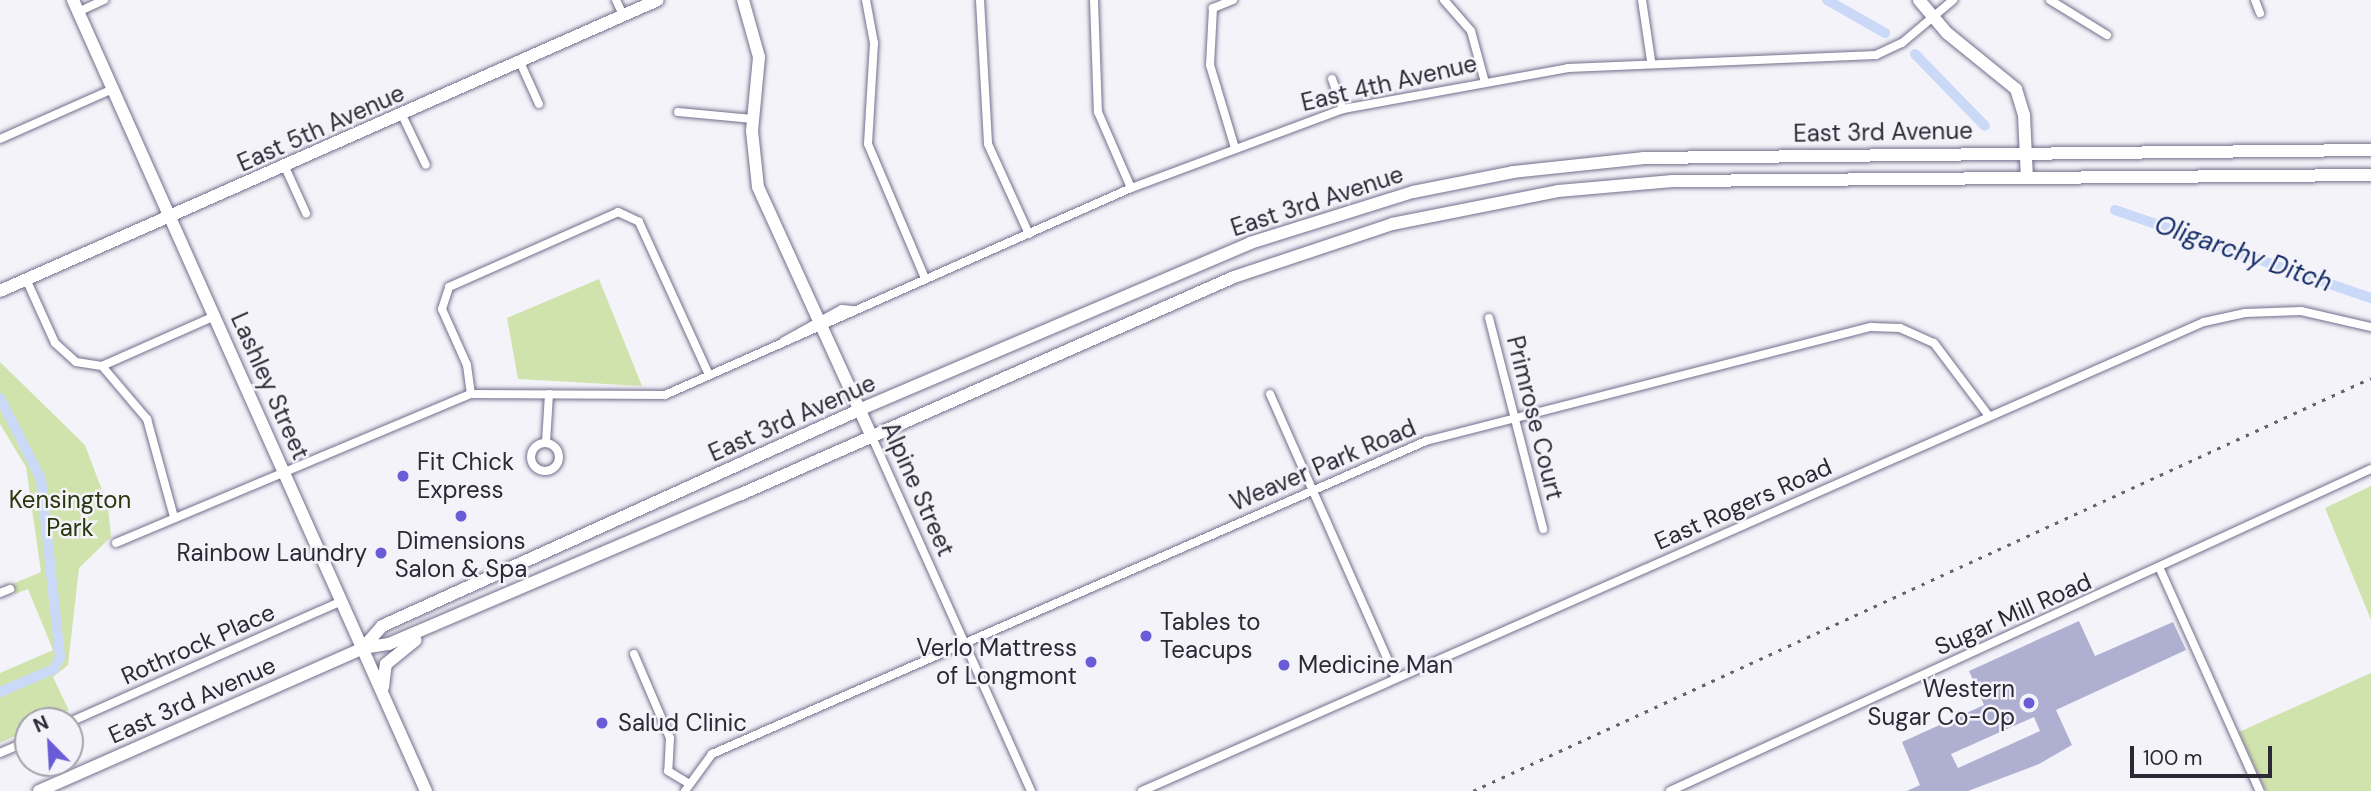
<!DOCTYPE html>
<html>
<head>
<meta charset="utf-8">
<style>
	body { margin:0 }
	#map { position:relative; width:2371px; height:791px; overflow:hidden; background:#f4f3f9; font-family:"DM Sans",sans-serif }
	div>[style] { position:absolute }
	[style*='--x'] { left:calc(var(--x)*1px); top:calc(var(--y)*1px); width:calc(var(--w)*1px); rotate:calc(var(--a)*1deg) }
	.green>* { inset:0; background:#d1e3ad }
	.canal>* { height:10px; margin:-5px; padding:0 5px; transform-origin:5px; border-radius:5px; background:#cad9f8 }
	.building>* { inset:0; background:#afb0d1 }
	.roads { filter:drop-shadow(0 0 2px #736e8c) drop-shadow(0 0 2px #736e8c) }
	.street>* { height:8px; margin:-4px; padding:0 4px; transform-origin:4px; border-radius:4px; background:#fff }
	.street>.ring { margin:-4px; padding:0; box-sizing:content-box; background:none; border:8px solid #fff; border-radius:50% }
	.secondary>* { height:12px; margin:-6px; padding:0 6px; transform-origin:6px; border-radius:6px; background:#fff }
	.rail>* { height:2.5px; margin-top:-1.25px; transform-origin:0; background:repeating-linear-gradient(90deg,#65636e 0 3.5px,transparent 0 10.5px) }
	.dots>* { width:19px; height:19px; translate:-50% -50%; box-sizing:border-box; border:4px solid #f4f3f9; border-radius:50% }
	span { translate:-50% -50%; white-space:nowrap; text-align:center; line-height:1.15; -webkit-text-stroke:5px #f4f3f9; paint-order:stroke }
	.street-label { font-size:24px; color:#2b2936 }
	.poi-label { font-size:24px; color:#2b2936 }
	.left { translate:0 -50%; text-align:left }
	.right { translate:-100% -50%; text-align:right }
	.park-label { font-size:24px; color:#2a350c }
	.water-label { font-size:26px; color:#182f6a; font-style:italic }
	.north { position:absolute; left:14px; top:707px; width:70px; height:70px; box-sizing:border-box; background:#f4f3f9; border:2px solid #a4a2ab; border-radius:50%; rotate:336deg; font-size:19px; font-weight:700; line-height:28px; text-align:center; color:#2b2936 }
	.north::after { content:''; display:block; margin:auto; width:24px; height:32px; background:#695cd6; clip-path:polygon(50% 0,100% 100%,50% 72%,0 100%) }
	.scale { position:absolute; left:2130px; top:746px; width:142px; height:32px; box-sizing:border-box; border:4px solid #2b2936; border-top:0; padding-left:9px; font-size:21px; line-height:24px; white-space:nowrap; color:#2b2936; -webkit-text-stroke:5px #f4f3f9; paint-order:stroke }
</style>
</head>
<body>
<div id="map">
	<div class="green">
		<i style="clip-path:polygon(599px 279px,642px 386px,518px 379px,507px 318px)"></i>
		<i style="clip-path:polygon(0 362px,85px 445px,108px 506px,111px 537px,79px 568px,68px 665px,53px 677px,69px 711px,28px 721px,28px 730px,0 743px,0 673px,53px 650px,28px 589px,15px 594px,10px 585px,41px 572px,26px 467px,0 424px)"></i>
		<i style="clip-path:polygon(2371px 486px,2371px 620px,2325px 508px)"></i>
		<i style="clip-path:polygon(2371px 673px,2371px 791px,2266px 791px,2239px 732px)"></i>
	</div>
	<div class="canal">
		<i style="--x:1827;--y:0;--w:67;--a:29.6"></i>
		<i style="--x:1915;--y:54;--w:100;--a:45.8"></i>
		<i style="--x:2115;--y:210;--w:271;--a:19"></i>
		<i style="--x:0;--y:398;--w:91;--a:63.2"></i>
		<i style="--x:41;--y:479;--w:179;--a:83.9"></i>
		<i style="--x:60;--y:657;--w:13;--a:117"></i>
		<i style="--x:54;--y:669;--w:59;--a:156.9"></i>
	</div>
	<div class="building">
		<i style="clip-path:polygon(evenodd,2079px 621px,2095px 656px,2173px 622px,2186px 650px,2056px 710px,2072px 745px,2039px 764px,1968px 791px,1907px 791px,1920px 785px,1902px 742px,1984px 705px,1969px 671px,2079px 621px,2034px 717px,2040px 731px,1958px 768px,1951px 754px,2034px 717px)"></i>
	</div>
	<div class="roads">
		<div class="street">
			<i style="--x:616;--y:0;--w:17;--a:65"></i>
			<i style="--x:866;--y:0;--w:44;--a:79.5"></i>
			<i style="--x:874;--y:43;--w:101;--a:93.4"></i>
			<i style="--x:868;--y:144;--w:146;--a:67"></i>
			<i style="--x:980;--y:0;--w:144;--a:86.8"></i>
			<i style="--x:988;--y:144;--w:99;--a:65.5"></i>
			<i style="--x:1094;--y:0;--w:112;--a:88"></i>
			<i style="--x:1098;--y:112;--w:83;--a:66.5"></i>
			<i style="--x:1233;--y:0;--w:22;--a:158"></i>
			<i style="--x:1213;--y:8;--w:57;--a:93"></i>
			<i style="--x:1210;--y:65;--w:84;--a:73.3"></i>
			<i style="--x:1444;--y:0;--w:41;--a:48.9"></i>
			<i style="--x:1471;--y:31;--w:50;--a:74.8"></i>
			<i style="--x:1642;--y:0;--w:61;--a:81.5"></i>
			<i style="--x:2050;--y:0;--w:67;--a:31.6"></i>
			<i style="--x:2255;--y:0;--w:14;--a:69"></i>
			<i style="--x:78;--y:12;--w:29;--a:-25"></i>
			<i style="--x:520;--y:62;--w:46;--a:65.7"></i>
			<i style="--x:1332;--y:79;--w:32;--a:70"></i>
			<i style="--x:678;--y:112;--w:75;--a:5.3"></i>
			<i style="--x:402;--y:115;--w:55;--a:64.4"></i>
			<i style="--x:0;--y:139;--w:124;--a:-23.9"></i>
			<i style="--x:285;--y:167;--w:51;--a:65.5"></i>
			<i style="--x:26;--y:279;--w:70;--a:65.6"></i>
			<i style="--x:55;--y:343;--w:28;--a:42"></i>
			<i style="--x:76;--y:362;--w:26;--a:9"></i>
			<i style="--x:102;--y:366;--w:70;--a:49.7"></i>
			<i style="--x:147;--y:419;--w:102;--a:74.6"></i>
			<i style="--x:1489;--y:318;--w:218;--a:75.6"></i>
			<i style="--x:784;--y:341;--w:66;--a:-28.9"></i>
			<i style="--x:842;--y:309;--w:10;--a:6"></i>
			<i style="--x:102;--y:366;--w:124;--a:-23.9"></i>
			<i style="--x:471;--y:394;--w:29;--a:-98"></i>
			<i style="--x:467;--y:365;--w:61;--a:-114.1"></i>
			<i style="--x:442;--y:309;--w:23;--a:-72"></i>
			<i style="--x:449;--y:287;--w:185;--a:-23.9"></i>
			<i style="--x:618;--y:212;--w:23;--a:25"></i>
			<i style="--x:639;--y:222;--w:168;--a:65.4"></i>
			<i style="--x:1270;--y:394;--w:311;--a:66.1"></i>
			<i style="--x:872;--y:437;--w:388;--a:65.8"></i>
			<i style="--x:546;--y:442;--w:48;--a:-86.4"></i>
			<i class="ring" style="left:531px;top:443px;width:20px;height:20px"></i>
			<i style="--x:116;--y:543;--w:385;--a:-22.8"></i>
			<i style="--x:471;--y:394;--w:194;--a:0.3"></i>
			<i style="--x:665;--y:395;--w:510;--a:-23.95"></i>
			<i style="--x:1131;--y:188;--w:226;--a:-20.4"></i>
			<i style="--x:1343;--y:109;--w:229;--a:-10.3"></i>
			<i style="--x:1568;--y:68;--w:308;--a:-2.4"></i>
			<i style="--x:1876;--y:55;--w:29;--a:-25"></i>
			<i style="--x:1902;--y:43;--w:67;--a:-40.1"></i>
			<i style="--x:2160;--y:569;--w:243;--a:65.8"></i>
			<i style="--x:0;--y:593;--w:11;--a:-22"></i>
			<i style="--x:634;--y:654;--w:91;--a:66.8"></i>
			<i style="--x:670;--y:738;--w:33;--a:93"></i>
			<i style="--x:668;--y:771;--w:23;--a:31"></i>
			<i style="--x:70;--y:722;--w:298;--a:-24"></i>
			<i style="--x:0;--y:753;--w:30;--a:-23"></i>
			<i style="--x:685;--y:791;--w:46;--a:-53.9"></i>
			<i style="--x:712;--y:754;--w:780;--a:-23.67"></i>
			<i style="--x:1426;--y:441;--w:459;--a:-14.4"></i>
			<i style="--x:1871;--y:327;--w:29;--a:2"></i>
			<i style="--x:1900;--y:328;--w:37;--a:24"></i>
			<i style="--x:1934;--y:343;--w:90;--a:53.1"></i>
			<i style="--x:1142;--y:791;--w:1161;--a:-23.83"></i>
			<i style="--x:2204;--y:322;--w:42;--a:-12.4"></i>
			<i style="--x:2245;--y:313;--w:56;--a:-2"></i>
			<i style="--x:2301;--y:311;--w:72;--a:12.9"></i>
			<i style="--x:1670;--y:791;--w:771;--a:-24.67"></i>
		</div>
		<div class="secondary">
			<i style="--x:73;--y:0;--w:866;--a:65.95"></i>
			<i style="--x:743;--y:0;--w:59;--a:74.3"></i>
			<i style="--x:759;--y:57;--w:74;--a:95.4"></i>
			<i style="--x:752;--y:131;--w:56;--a:83.9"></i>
			<i style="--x:758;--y:187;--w:275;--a:65.5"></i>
			<i style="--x:1919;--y:0;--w:43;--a:49.7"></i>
			<i style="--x:1947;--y:33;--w:89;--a:39.1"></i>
			<i style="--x:2016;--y:89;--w:27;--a:73"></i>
			<i style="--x:2024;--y:115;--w:63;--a:87.3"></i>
			<i style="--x:0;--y:291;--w:719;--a:-23.86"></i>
			<i style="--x:363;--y:648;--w:29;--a:-49"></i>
			<i style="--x:382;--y:626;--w:524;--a:-24.36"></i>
			<i style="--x:859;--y:410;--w:425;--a:-23.1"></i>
			<i style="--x:1250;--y:243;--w:171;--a:-17.4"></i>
			<i style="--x:1413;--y:192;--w:102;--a:-11.3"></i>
			<i style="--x:1513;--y:172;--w:131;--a:-6.1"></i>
			<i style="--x:1643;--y:158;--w:728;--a:-0.63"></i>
			<i style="--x:383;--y:687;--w:23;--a:-83"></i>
			<i style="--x:386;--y:664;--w:38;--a:-39"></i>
			<i style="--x:39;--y:791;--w:354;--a:-23.8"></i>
			<i style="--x:363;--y:648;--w:26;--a:-9"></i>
			<i style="--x:389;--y:644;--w:380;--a:-23.1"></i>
			<i style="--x:739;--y:495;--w:541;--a:-23.77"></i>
			<i style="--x:1234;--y:277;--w:167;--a:-18.5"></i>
			<i style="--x:1392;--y:224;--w:169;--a:-11.2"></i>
			<i style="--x:1558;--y:191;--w:115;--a:-5"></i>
			<i style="--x:1673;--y:181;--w:698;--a:-0.49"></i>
		</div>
	</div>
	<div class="rail">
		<i style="--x:1473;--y:791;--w:988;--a:-24.7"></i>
	</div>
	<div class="dots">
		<i style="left:403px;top:476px;background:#695cd6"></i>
		<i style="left:461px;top:516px;background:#695cd6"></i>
		<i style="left:381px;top:553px;background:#695cd6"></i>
		<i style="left:1146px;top:636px;background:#695cd6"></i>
		<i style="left:1091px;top:662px;background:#695cd6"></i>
		<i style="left:1284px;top:665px;background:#695cd6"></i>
		<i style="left:2029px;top:703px;background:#695cd6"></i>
		<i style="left:602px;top:723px;background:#695cd6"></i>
	</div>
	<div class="street-label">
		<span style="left:1389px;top:83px;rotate:-13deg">East 4th Avenue</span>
		<span style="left:321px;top:128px;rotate:-24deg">East 5th Avenue</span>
		<span style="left:1883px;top:132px;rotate:-1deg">East 3rd Avenue</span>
		<span style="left:1317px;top:201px;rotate:-18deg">East 3rd Avenue</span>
		<span style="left:270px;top:386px;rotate:66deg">Lashley Street</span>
		<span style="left:792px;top:418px;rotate:-24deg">East 3rd Avenue</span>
		<span style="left:1535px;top:418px;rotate:76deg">Primrose Court</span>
		<span style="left:1323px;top:465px;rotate:-23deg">Weaver Park Road</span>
		<span style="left:918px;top:489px;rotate:66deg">Alpine Street</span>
		<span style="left:1743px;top:504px;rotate:-24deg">East Rogers Road</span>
		<span style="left:2013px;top:614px;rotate:-24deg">Sugar Mill Road</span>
		<span style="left:198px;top:644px;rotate:-24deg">Rothrock Place</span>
		<span style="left:192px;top:700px;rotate:-24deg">East 3rd Avenue</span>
	</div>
	<div class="poi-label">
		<span class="left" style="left:417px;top:476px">Fit Chick<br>Express</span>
		<span style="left:461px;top:555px">Dimensions<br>Salon &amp; Spa</span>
		<span class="right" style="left:367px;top:553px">Rainbow Laundry</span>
		<span class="left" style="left:1160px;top:636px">Tables to<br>Teacups</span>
		<span class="right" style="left:1077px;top:662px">Verlo Mattress<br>of Longmont</span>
		<span class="left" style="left:1298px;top:665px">Medicine Man</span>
		<span class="right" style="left:2015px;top:703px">Western<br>Sugar Co-Op</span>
		<span class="left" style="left:618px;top:723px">Salud Clinic</span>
	</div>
	<div class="park-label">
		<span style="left:70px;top:514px">Kensington<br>Park</span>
	</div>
	<div class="water-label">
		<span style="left:2243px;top:254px;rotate:19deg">Oligarchy Ditch</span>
	</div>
	<div class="north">N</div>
	<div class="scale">100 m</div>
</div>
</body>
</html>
